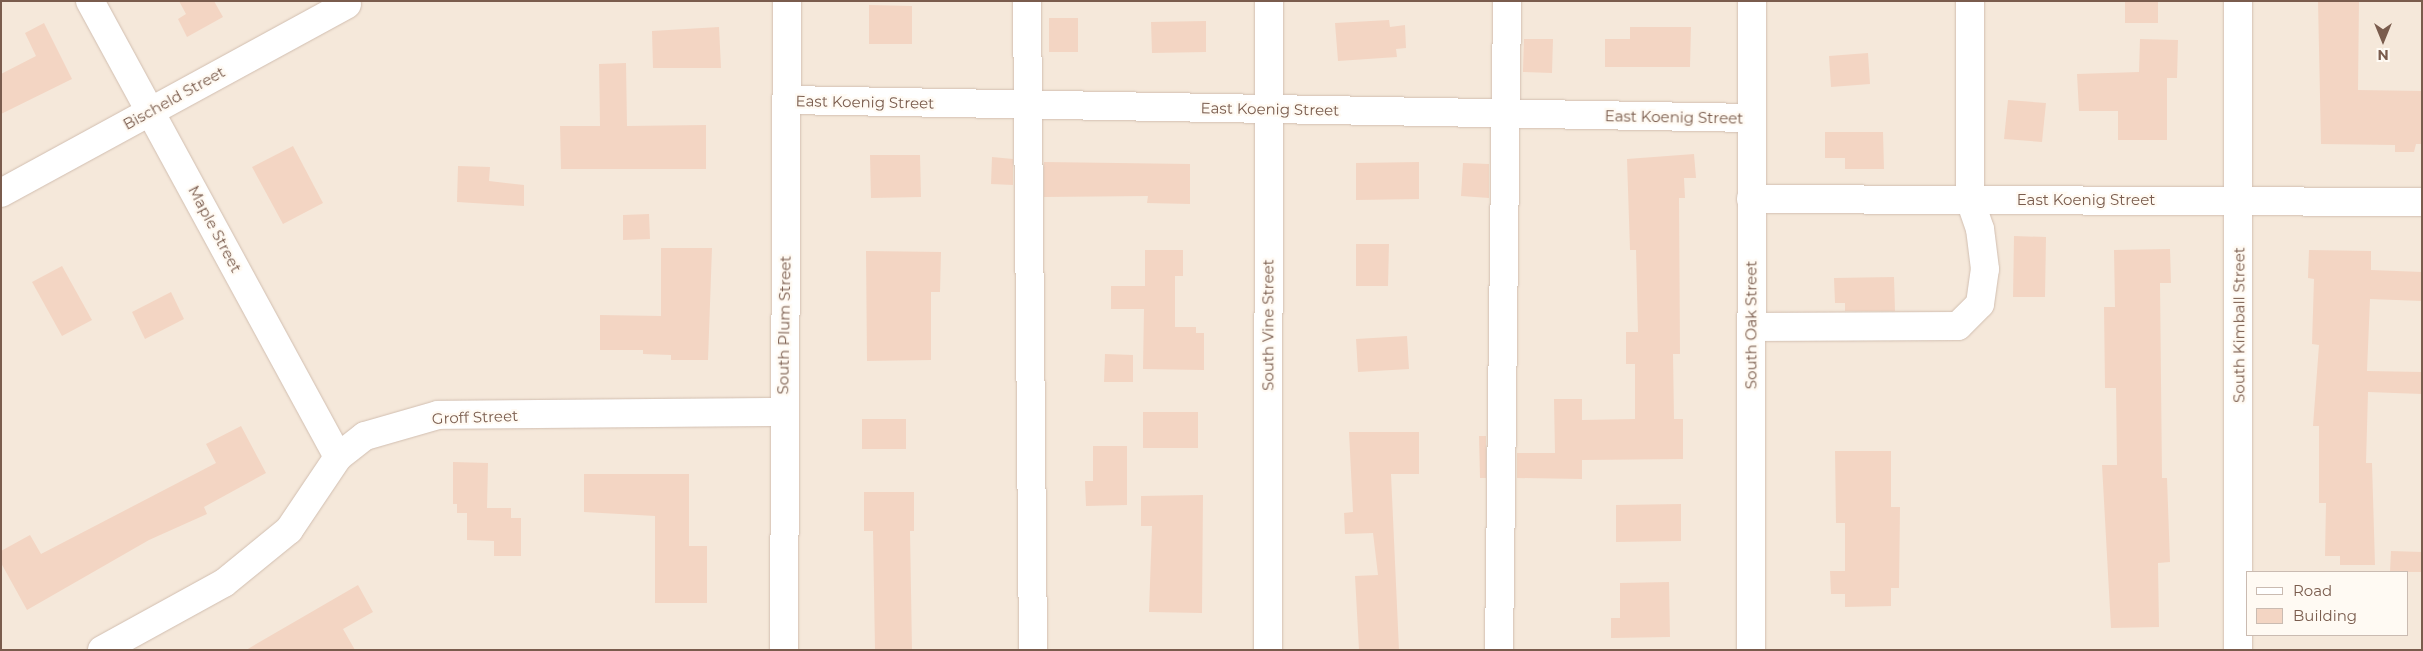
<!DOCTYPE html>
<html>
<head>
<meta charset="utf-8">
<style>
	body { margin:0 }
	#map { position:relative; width:2423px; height:651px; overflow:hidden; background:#fdf6ec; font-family:Montserrat,sans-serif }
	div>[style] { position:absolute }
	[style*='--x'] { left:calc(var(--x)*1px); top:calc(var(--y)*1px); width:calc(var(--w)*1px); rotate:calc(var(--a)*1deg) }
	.residential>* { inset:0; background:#f5e8da }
	.building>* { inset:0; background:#f3d5c3 }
	.roads { filter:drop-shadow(0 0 1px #d1beb0) drop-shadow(0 0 1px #d1beb0) }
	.minor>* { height:28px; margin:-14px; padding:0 14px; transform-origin:14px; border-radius:14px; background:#fff }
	span { translate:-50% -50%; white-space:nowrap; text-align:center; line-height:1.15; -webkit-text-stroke:4.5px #fffaf3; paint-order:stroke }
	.street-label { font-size:15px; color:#7a5c4d }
	.frame { position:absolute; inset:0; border:2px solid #7a5c4d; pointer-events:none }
	.legend { position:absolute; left:2246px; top:571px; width:162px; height:65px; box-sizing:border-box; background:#fffaf3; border:1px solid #cabbb1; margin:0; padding:6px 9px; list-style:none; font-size:15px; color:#7a5c4d }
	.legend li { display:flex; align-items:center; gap:10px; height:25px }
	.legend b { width:25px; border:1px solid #cabbb1 }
	.north { position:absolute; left:2358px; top:15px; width:50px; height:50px; -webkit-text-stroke:4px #fffaf3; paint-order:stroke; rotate:180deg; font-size:14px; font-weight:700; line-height:20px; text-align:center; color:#7a5c4d }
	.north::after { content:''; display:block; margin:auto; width:18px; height:22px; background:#7a5c4d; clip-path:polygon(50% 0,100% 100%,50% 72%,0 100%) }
</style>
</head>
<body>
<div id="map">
	<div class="residential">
		<i style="clip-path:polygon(evenodd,1px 1px,2422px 1px,2422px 650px,1px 650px,1px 1px,2247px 572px,2407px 572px,2407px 635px,2247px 635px,2247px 572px)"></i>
	</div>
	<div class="building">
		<i style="clip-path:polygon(179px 1px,214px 1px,223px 17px,187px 37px,178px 19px,186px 14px)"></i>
		<i style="clip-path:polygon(2125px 1px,2158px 1px,2158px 23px,2125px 23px)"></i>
		<i style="clip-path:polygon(2318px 1px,2359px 1px,2358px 90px,2422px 91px,2422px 144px,2416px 144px,2414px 152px,2395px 152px,2395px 145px,2321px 144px)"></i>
		<i style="clip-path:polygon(869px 5px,912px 6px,912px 44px,869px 44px)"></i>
		<i style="clip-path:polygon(1049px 18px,1078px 18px,1078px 52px,1049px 52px)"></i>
		<i style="clip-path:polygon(1389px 20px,1390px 27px,1405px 25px,1406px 48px,1396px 49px,1397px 57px,1338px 61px,1335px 23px)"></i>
		<i style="clip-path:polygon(1206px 21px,1206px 52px,1152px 53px,1151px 22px)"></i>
		<i style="clip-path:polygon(44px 23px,72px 79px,1px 114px,1px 74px,36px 56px,25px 33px)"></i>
		<i style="clip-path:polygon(719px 27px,721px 68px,653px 68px,652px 31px)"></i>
		<i style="clip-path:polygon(1630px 27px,1691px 27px,1690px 67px,1605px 67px,1605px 39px,1630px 39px)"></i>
		<i style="clip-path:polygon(1524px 39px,1553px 39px,1552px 73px,1523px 72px)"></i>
		<i style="clip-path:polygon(2140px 39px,2178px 40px,2177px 78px,2167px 78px,2167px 140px,2118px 140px,2118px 111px,2079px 111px,2077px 74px,2139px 72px)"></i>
		<i style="clip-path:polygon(1868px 53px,1870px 84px,1831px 87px,1829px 56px)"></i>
		<i style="clip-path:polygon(626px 63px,627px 126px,706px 125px,706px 169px,561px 169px,560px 126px,600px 126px,599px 64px)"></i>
		<i style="clip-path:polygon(2008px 100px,2046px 103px,2042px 142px,2004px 139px)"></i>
		<i style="clip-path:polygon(1825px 132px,1883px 132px,1884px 169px,1845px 169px,1845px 158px,1825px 158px)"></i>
		<i style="clip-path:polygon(293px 146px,323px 203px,283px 224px,252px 167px)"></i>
		<i style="clip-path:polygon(1694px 154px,1696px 178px,1684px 178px,1685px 198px,1679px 198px,1680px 354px,1673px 354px,1674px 419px,1683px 419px,1683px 459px,1582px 460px,1582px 479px,1517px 478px,1517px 453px,1555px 453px,1554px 399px,1582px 399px,1582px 420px,1635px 419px,1635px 364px,1626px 364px,1626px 332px,1638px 332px,1636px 250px,1630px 250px,1627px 159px)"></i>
		<i style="clip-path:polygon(870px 155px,920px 155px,921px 197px,871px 198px)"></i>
		<i style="clip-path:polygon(992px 157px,1013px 159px,1013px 185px,991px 184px)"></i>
		<i style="clip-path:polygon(1044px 162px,1190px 164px,1190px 204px,1147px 203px,1148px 196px,1044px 197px)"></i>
		<i style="clip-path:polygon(1419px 162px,1419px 199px,1356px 200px,1356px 163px)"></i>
		<i style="clip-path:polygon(1463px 163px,1489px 164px,1489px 198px,1461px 196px)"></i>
		<i style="clip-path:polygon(458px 166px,490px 167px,489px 181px,524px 185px,524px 206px,457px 202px)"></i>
		<i style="clip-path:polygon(649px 214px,650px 239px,623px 240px,623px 215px)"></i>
		<i style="clip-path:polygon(2014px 236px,2046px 237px,2045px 297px,2013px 297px)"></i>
		<i style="clip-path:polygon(1356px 244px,1389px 244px,1388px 286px,1356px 286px)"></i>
		<i style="clip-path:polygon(661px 248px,712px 248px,708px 360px,671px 360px,671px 355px,643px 354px,643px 350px,600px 350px,600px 315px,661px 316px)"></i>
		<i style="clip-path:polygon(2170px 249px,2171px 283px,2160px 283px,2162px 478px,2167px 478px,2170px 562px,2158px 563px,2159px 627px,2111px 628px,2102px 465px,2117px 465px,2116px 388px,2105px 388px,2104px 307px,2115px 307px,2114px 250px)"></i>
		<i style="clip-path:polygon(1145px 250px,1183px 250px,1183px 276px,1175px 276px,1175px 327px,1196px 327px,1196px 333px,1204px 333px,1204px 370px,1143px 369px,1144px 309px,1111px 309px,1111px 286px,1145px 286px)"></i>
		<i style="clip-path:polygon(2309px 250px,2371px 251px,2371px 270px,2422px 272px,2422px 301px,2370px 299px,2367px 371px,2422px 372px,2422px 394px,2368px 392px,2366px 463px,2372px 463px,2375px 565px,2340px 565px,2340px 556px,2325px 556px,2326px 503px,2319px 503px,2319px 426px,2313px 426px,2319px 345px,2312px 344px,2314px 279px,2308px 278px)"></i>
		<i style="clip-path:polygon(866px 251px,941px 252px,940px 292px,931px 292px,931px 360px,867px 361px)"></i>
		<i style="clip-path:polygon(62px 266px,92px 320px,62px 336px,32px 282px)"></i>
		<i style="clip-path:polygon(1894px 277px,1895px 311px,1845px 311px,1845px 303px,1835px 303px,1834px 278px)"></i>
		<i style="clip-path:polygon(171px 292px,184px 319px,145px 339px,132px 312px)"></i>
		<i style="clip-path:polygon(1407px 336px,1409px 369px,1358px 372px,1356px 339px)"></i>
		<i style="clip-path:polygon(1105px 354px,1133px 355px,1133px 382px,1104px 382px)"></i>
		<i style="clip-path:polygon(1143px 412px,1198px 412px,1198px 448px,1143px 448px)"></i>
		<i style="clip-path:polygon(862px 419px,906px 419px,906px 449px,862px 449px)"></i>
		<i style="clip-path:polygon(241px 426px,266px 473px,204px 507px,207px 514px,149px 540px,27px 610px,1px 563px,1px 551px,30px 535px,41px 554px,216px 463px,206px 444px)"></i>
		<i style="clip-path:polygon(1349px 432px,1419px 432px,1419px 474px,1391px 474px,1399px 650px,1359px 650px,1355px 576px,1378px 575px,1373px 533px,1345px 534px,1344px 513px,1353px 512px)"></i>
		<i style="clip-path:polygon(1479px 436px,1486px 436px,1486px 478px,1480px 478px)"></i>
		<i style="clip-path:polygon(1093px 446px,1127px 446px,1127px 505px,1086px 506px,1085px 481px,1093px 481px)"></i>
		<i style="clip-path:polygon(1835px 451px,1891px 451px,1891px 507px,1900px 507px,1899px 588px,1891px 588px,1891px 606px,1845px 607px,1845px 594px,1831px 594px,1830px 571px,1845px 571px,1845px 523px,1836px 523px)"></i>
		<i style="clip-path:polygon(453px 462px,488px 463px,487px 508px,511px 508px,511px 518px,521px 518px,521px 556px,494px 556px,494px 541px,467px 540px,467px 513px,457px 513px,457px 504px,453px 504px)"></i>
		<i style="clip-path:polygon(584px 474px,689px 474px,689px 546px,707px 546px,707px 603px,655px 603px,655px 516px,584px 512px)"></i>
		<i style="clip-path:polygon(864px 492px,914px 492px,914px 531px,910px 531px,912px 650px,875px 650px,873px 531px,864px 531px)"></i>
		<i style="clip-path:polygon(1203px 495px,1202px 613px,1149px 612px,1152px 526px,1141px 526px,1141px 496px)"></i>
		<i style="clip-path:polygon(1681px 504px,1681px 541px,1616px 542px,1616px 505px)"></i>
		<i style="clip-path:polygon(2391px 551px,2422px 552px,2422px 572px,2390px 572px)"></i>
		<i style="clip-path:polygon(1669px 582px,1670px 637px,1611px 638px,1611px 618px,1620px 618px,1620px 583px)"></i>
		<i style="clip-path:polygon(358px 585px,373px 612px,343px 629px,355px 650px,246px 650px)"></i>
	</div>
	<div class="roads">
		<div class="minor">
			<i style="--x:90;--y:1;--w:519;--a:61.46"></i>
			<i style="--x:1027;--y:1;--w:649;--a:89.47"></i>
			<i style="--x:2238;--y:1;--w:649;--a:90"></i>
			<i style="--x:788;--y:100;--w:963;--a:1.07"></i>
			<i style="--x:1;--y:193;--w:394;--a:-28.6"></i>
			<i style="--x:1751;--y:199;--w:671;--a:0.26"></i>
			<i style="--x:1751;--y:327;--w:207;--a:-0.3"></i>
			<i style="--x:1958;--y:326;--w:31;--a:-45"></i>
			<i style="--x:1980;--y:304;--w:35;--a:-82"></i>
			<i style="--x:1985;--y:269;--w:40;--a:-97.1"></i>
			<i style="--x:1980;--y:229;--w:31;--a:-109"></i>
			<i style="--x:1970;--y:200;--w:199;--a:-90"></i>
			<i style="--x:102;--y:650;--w:139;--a:-28.8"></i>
			<i style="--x:224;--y:583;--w:84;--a:-39.2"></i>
			<i style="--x:289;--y:530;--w:88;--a:-56.1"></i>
			<i style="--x:338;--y:457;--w:34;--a:-38"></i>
			<i style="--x:365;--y:436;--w:76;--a:-16"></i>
			<i style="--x:438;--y:415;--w:345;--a:-0.5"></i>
			<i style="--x:784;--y:650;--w:649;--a:-89.74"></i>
			<i style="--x:1268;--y:650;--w:649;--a:-89.91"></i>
			<i style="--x:1499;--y:650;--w:649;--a:-89.29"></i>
			<i style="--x:1751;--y:650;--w:649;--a:-89.91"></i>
		</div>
	</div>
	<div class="street-label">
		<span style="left:174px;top:98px;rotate:-29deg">Bischeld Street</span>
		<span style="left:865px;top:102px;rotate:1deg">East Koenig Street</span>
		<span style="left:1270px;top:109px;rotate:1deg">East Koenig Street</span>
		<span style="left:1674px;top:117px;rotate:1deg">East Koenig Street</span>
		<span style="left:2086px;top:200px">East Koenig Street</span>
		<span style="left:215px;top:229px;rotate:62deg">Maple Street</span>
		<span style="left:784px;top:325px;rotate:-89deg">South Plum Street</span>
		<span style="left:1268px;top:325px;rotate:-90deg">South Vine Street</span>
		<span style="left:1751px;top:325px;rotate:-90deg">South Oak Street</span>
		<span style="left:2239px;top:325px;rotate:-90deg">South Kimball Street</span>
		<span style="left:475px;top:417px;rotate:-2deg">Groff Street</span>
	</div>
	<div class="frame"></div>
	<ul class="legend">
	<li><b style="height:6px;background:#fff"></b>Road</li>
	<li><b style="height:14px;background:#f3d5c3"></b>Building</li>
	</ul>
	<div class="north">N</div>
</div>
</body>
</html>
